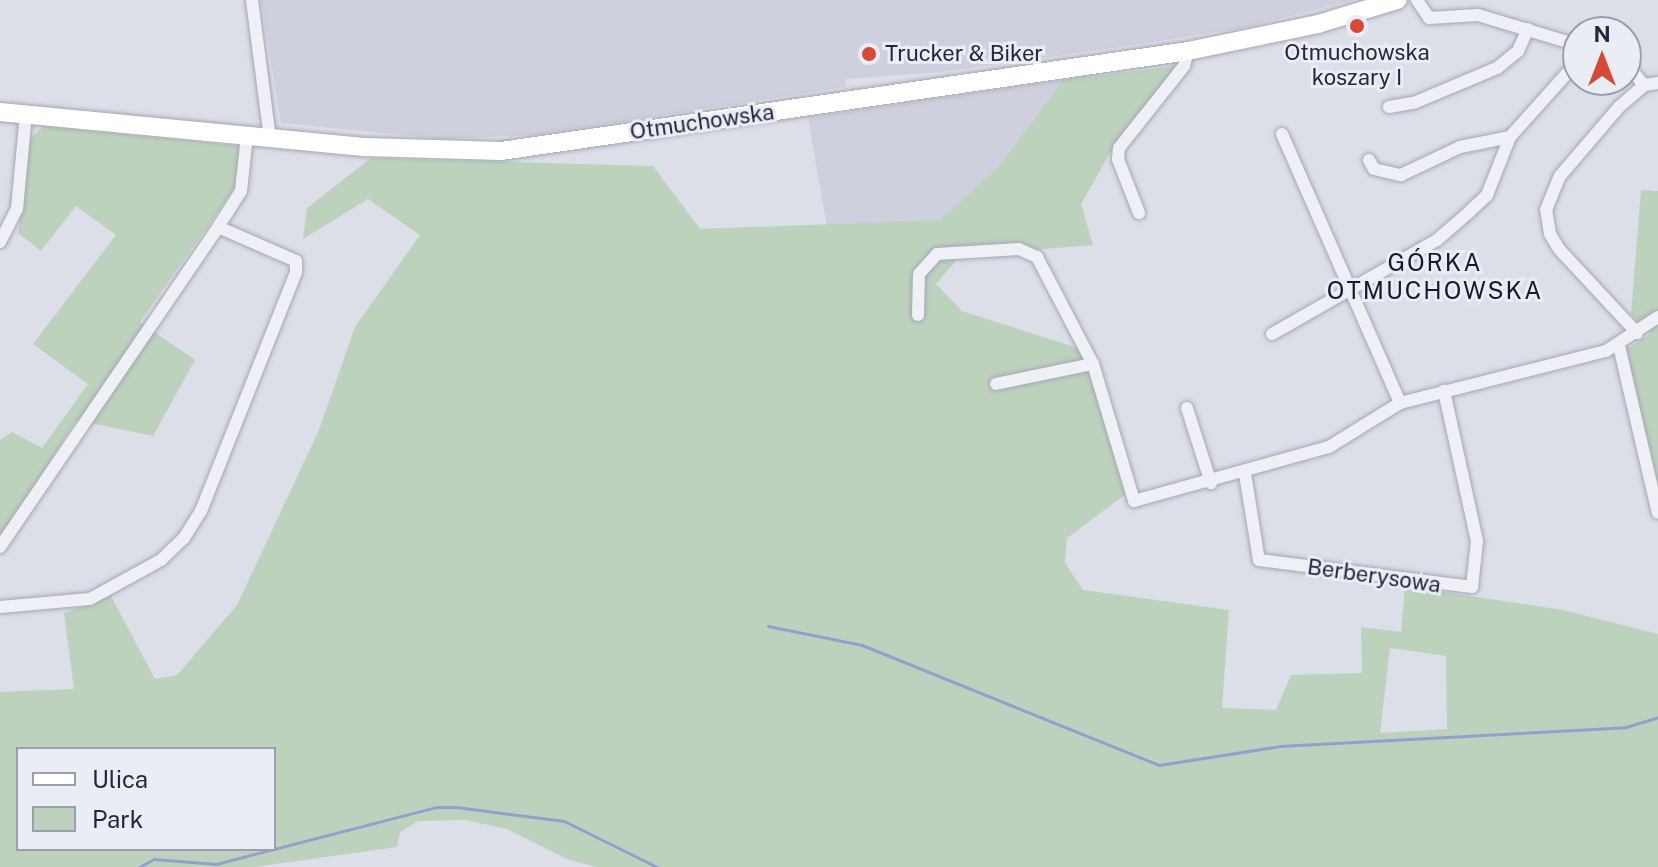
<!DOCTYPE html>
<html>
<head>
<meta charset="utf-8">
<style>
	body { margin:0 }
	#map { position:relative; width:1658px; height:867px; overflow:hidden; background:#dcdee8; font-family:"Public Sans",sans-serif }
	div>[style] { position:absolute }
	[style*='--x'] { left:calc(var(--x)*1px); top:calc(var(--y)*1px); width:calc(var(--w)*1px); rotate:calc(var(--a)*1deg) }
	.built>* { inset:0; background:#ced0dd }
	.green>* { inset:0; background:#bdd2bd }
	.stream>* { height:3px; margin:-1.5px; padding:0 1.5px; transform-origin:1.5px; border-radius:1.5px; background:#94a0cb }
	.roads { filter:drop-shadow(0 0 2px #a5a7b5) drop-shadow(0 0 2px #a5a7b5) }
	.minor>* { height:12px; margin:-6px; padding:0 6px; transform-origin:6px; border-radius:6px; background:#eff0f6 }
	.secondary>* { height:18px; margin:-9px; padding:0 9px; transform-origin:9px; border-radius:9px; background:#fff }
	.dots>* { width:22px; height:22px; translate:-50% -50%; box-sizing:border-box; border:4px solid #ebedf5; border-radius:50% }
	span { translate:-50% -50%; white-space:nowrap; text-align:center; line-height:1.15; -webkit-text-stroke:6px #ebedf5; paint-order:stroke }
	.poi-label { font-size:22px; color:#25273f }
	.left { translate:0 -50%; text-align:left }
	.street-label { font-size:22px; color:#25273f }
	.neighbourhood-label { font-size:24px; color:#171930; letter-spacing:2px }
	.legend { position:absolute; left:16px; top:747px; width:260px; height:104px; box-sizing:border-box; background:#ebedf5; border:2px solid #9c9eac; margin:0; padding:10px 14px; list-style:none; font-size:24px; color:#25273f }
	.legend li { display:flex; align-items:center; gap:16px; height:40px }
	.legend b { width:40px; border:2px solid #9c9eac }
	.north { position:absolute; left:1562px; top:16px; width:80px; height:80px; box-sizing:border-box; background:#ebedf5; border:2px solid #9c9eac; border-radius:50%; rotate:0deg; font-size:22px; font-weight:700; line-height:32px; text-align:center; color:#25273f }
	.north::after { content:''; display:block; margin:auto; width:28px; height:36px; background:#d94835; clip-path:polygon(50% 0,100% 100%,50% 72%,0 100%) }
</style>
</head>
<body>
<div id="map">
	<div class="built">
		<i style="clip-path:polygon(261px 0,1353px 0,1246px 27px,1135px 45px,942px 72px,846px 79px,845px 87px,534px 135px,443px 139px,281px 123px)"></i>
		<i style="clip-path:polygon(1063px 80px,999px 166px,941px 220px,827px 227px,808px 118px)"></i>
	</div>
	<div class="green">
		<i style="clip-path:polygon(evenodd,1177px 66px,1114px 146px,1081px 204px,1093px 245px,960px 256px,936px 284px,962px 311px,1084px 350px,1126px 494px,1067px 538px,1065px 563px,1083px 590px,1229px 610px,1222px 708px,1276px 710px,1291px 675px,1362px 673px,1361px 627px,1401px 632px,1405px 586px,1563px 610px,1658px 634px,1658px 867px,597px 867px,569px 860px,507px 829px,465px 820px,418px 821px,400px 832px,397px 847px,255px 867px,0 867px,0 692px,74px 689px,64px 613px,111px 596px,155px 679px,177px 675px,237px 605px,319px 430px,355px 327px,420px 235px,368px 199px,303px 239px,307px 208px,371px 158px,653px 166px,700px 229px,940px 220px,999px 166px,1063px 80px,1177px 66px,1390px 648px,1446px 656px,1447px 729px,1380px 733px,1390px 648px,1177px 66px,18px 749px,274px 749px,274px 849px,18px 849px,18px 749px)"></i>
		<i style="clip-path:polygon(44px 126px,239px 146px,239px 165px,236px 186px,140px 322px,195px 360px,153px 436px,76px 420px,0 541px,0 440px,12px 432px,42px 448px,88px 384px,33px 344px,116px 235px,76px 206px,41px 251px,18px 233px,31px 138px)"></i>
		<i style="clip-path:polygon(1641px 190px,1658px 191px,1658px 496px,1625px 350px,1650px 334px,1631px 314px)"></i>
	</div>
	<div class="stream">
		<i style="--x:768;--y:626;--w:96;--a:11.4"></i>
		<i style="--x:862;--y:645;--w:320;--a:22"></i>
		<i style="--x:1159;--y:765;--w:122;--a:-8.9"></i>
		<i style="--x:1280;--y:746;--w:347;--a:-3.1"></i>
		<i style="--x:1626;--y:727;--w:34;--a:-17"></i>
		<i style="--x:139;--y:867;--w:17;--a:-28"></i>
		<i style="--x:154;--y:859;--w:62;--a:4.6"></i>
		<i style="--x:216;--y:864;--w:228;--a:-14.5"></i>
		<i style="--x:437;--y:807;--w:19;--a:0"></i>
		<i style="--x:456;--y:807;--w:109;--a:7.4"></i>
		<i style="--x:564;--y:821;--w:104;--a:26.3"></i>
	</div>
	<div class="roads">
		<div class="minor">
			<i style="--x:252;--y:0;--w:139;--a:82.6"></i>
			<i style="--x:1417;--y:0;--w:22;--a:56"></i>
			<i style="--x:1429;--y:18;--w:49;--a:-3.5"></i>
			<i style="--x:1478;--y:15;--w:104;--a:16.7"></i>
			<i style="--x:1626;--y:63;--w:28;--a:51"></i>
			<i style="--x:1389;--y:107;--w:27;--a:-10"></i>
			<i style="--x:1416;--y:102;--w:88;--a:-22.8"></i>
			<i style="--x:1497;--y:68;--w:27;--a:-39"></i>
			<i style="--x:1518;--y:51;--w:24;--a:-66"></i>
			<i style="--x:1282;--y:134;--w:294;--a:66.3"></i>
			<i style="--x:1369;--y:160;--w:10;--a:61"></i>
			<i style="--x:1374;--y:169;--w:28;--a:13"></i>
			<i style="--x:1401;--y:175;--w:65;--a:-25.4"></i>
			<i style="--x:1460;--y:147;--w:51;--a:-11.3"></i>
			<i style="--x:1139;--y:213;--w:58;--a:-111.3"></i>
			<i style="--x:1118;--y:159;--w:11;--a:-85"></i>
			<i style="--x:1119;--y:148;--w:105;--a:-51.6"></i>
			<i style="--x:1184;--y:66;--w:16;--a:-75"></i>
			<i style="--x:0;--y:242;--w:37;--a:-63"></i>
			<i style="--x:17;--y:209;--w:95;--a:-84.6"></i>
			<i style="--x:918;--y:315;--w:41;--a:-88.6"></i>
			<i style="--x:919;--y:274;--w:27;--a:-48"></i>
			<i style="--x:937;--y:254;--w:82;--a:-3.5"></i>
			<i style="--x:1019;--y:249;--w:20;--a:24"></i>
			<i style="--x:1037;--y:257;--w:121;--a:62.4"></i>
			<i style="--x:1093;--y:364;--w:143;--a:73.3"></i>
			<i style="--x:1134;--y:501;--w:202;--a:-15.5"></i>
			<i style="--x:1329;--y:447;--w:84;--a:-31.8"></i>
			<i style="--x:1400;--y:403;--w:212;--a:-14.2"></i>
			<i style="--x:1606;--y:351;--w:62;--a:-33.2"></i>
			<i style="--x:1637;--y:333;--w:115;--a:-132.9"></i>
			<i style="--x:1559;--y:249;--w:17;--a:-121"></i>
			<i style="--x:1550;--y:234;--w:24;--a:-99"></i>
			<i style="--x:1546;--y:210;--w:37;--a:-68"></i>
			<i style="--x:1560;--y:176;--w:91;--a:-49.5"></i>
			<i style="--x:1619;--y:107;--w:33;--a:-41"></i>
			<i style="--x:1644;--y:85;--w:14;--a:-8"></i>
			<i style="--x:1272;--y:334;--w:190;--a:-29.7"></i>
			<i style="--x:1437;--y:240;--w:43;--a:-41.2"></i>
			<i style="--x:1469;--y:212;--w:25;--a:-43"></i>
			<i style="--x:1487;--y:195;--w:62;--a:-68.4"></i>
			<i style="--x:1510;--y:137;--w:102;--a:-48.2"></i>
			<i style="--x:1619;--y:346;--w:171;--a:76.9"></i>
			<i style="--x:996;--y:384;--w:99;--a:-11.7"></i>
			<i style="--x:1187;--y:408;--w:79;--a:72.3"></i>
			<i style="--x:1245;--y:474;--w:87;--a:80.8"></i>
			<i style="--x:1259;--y:560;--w:215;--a:7.2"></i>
			<i style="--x:1472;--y:587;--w:46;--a:-83.8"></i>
			<i style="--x:1477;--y:541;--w:154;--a:-102.4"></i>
			<i style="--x:0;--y:547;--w:387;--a:-55.7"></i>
			<i style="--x:0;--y:607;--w:90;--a:-5.1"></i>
			<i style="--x:90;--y:599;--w:81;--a:-28.8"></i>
			<i style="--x:161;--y:560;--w:32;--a:-44"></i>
			<i style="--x:184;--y:538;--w:32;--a:-58"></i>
			<i style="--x:201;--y:511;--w:257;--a:-68.3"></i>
			<i style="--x:296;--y:272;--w:11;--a:-90"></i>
			<i style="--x:296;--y:261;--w:85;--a:-156.4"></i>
			<i style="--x:218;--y:227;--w:43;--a:-57.4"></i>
			<i style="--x:241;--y:191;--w:55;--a:-83.8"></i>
		</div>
		<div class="secondary">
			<i style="--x:0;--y:112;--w:368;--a:5.5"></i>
			<i style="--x:366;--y:147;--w:135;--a:1.7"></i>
			<i style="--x:501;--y:151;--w:694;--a:-8.28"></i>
			<i style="--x:1188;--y:51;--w:133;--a:-11.7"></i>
			<i style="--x:1318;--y:24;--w:83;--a:-16.9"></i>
		</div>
	</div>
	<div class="dots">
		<i style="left:1357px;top:26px;background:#d94835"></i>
		<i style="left:869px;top:54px;background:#d94835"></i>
	</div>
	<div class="poi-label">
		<span style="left:1357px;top:65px">Otmuchowska<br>koszary I</span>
		<span class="left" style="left:885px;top:54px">Trucker &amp; Biker</span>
	</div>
	<div class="street-label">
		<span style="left:702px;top:122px;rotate:-8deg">Otmuchowska</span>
		<span style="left:1374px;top:576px;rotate:8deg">Berberysowa</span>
	</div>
	<div class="neighbourhood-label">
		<span style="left:1435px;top:277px">GÓRKA<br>OTMUCHOWSKA</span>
	</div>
	<ul class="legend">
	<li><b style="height:10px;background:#fff"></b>Ulica</li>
	<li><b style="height:22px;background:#bdd2bd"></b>Park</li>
	</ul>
	<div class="north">N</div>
</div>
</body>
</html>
